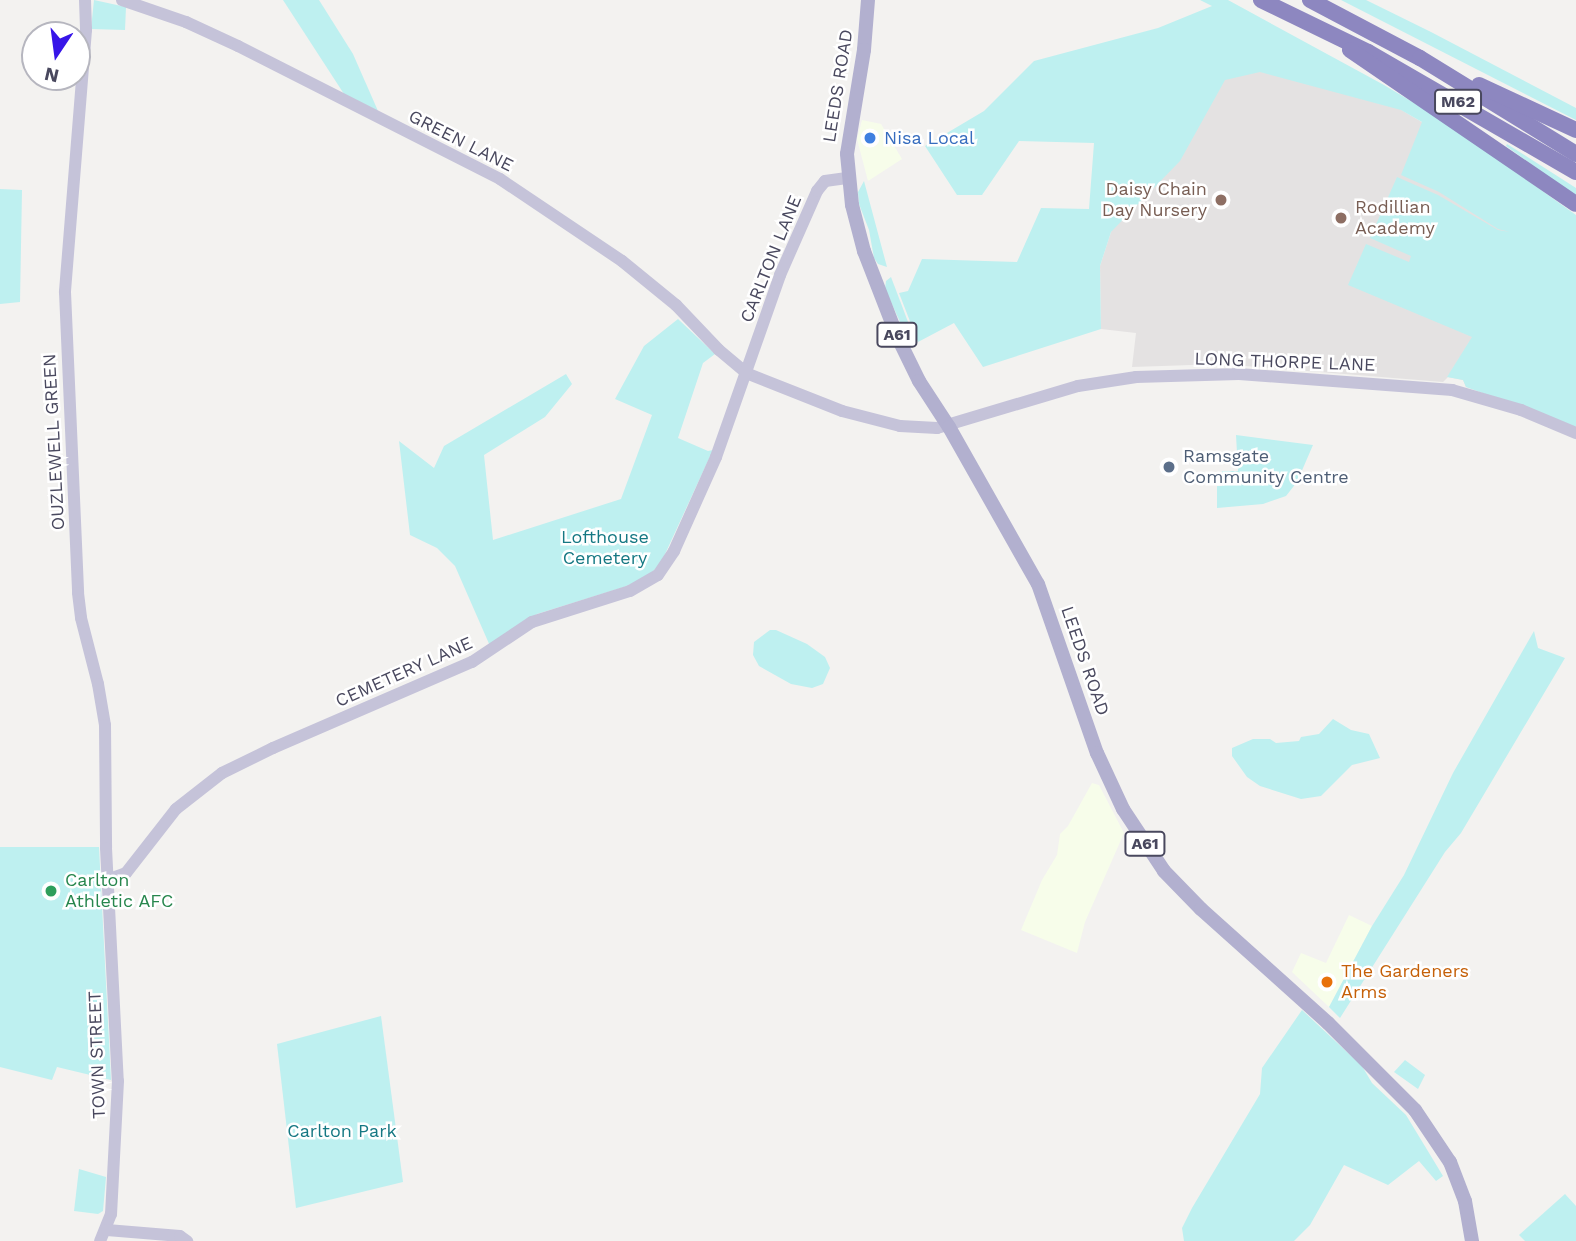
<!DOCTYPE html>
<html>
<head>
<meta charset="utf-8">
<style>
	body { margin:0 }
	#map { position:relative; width:1576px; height:1241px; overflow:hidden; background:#f3f2f0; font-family:"Work Sans",sans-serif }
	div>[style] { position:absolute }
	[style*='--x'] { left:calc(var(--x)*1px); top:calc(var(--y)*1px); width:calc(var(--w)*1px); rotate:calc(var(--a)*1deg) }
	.commercial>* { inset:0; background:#f7fdea }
	.education>* { inset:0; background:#e4e2e2 }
	.green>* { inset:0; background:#bef0f0 }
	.secondary>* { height:12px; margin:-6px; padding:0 6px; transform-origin:6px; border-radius:6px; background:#c5c3d9 }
	.primary>* { height:14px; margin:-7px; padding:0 7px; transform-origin:7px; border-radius:7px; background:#b2b0cf }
	.highway>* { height:16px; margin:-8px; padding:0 8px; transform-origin:8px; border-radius:8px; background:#8d87c0 }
	.dots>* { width:19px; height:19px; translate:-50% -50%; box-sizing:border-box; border:4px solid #fff; border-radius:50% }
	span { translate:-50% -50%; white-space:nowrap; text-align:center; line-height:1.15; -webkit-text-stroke:5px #fff; paint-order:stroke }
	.shield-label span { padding:2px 5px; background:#fff; border:2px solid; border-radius:5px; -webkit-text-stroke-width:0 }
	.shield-label { font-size:16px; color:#49485e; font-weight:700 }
	.street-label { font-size:18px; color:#49485e }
	.shop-label { font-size:18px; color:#366cbe }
	.left { translate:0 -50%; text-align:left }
	.education-label { font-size:18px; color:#785e54 }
	.right { translate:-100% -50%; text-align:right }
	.service-label { font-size:18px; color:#4e5e75 }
	.park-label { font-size:18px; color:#157883 }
	.leisure-label { font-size:18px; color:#27864d }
	.food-label { font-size:18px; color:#c56008 }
	.north { position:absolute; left:21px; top:21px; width:70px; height:70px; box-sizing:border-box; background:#fff; border:2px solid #b6b6bf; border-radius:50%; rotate:193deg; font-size:19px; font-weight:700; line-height:28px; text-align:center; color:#49485e }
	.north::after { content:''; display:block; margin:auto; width:24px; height:32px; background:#3715e8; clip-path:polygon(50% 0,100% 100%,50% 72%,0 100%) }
</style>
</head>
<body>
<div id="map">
	<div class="commercial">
		<i style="clip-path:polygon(862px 120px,881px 124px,902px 159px,868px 181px,857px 139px)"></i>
		<i style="clip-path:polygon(1092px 783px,1099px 785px,1124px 833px,1085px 922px,1077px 953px,1021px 930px,1042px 880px,1057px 855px,1060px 834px,1068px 826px)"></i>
		<i style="clip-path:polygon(1349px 915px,1372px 926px,1329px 1007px,1292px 972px,1301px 953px,1326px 963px)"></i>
	</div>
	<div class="education">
		<i style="clip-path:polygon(1213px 6px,1307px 54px,1457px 143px,1554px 210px,1498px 396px,1466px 387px,1463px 380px,1448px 377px,1443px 382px,1221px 364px,1132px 367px,1136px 333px,1101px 329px,1100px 266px,1111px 232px)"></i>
	</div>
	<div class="green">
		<i style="clip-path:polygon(94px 0,126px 7px,125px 30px,91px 29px)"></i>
		<i style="clip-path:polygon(283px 0,319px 0,353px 54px,378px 111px,344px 94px)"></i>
		<i style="clip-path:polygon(1200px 0,1228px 0,1384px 85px,1446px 122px,1576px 215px,1576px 427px,1466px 387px,1463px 380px,1447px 377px,1472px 337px,1348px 285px,1366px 244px,1409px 262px,1411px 256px,1370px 238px,1397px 177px,1438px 195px,1498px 230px,1510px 232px,1498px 229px,1439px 192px,1401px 175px,1422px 122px,1401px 110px,1260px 72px,1225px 80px,1180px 161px,1111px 232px,1100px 266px,1101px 329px,983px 367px,954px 323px,918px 342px,899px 293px,908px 291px,922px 259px,1017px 262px,1041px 208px,1089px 209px,1094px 143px,1019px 141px,982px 195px,957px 195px,925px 146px,984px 111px,1034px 61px,1158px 28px,1212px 6px)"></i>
		<i style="clip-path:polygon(1341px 0,1366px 0,1431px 32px,1576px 108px,1576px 120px)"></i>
		<i style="clip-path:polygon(1507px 144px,1576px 188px,1576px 197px,1506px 146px)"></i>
		<i style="clip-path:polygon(864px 181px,887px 267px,878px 264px,874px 258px,869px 230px,859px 204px,858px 192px)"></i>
		<i style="clip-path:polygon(0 189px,22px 190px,20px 302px,0 304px)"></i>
		<i style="clip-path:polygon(891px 277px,916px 343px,911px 346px,885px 289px,886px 281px)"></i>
		<i style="clip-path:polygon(678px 319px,715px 354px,703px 363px,678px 438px,708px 451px,713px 450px,660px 565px,645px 578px,624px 587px,537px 614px,490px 646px,455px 566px,437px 548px,410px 535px,399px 441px,434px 468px,444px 446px,566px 374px,572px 384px,545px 417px,484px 455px,493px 540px,621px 499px,652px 415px,615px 399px,644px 346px)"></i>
		<i style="clip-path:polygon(1236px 435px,1313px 445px,1297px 482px,1286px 496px,1263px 504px,1217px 508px,1217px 486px,1222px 486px,1222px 471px,1238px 471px)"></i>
		<i style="clip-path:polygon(770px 630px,776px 630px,807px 644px,825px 657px,830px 668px,823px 684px,812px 688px,791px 684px,759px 666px,753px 655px,754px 642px)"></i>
		<i style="clip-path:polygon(1534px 631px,1538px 648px,1565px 658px,1461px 833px,1445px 852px,1340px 1018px,1329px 1007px,1372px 926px,1404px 875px,1453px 773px)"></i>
		<i style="clip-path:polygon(1333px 719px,1351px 730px,1369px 734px,1380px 758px,1352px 765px,1321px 796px,1301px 799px,1260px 786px,1247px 777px,1232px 756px,1232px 748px,1253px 739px,1270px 739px,1276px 743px,1299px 741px,1301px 737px,1319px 734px)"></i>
		<i style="clip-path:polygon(0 847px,99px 847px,111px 1080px,57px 1067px,52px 1080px,0 1067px)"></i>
		<i style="clip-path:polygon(1302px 1010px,1362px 1066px,1372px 1083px,1406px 1115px,1443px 1176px,1436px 1181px,1419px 1161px,1388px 1185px,1344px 1165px,1310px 1225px,1294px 1241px,1184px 1241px,1182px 1228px,1192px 1208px,1260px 1094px,1262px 1068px)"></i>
		<i style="clip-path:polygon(381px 1016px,403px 1182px,296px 1208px,277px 1044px)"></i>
		<i style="clip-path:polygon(1405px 1060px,1425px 1075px,1418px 1089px,1394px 1072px)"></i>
		<i style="clip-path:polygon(79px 1169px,106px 1177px,103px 1211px,98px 1214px,74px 1211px)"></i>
		<i style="clip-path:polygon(1565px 1194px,1576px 1206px,1576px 1241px,1525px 1241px,1519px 1235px)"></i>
	</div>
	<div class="secondary">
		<i style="--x:85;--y:0;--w:30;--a:88"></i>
		<i style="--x:86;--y:30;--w:263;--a:94.6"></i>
		<i style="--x:65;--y:292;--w:301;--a:87.5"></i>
		<i style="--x:78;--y:593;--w:25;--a:83"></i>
		<i style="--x:81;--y:618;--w:68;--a:75.6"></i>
		<i style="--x:98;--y:684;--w:42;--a:80.3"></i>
		<i style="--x:105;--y:725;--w:123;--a:89.5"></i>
		<i style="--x:106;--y:848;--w:233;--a:87.1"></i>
		<i style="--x:118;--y:1081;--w:133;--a:93"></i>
		<i style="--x:111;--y:1214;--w:29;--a:112"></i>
		<i style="--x:122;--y:0;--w:68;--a:19"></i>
		<i style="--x:186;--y:22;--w:57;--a:24.8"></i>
		<i style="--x:238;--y:46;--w:294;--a:26.9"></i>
		<i style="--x:500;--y:179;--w:147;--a:33.9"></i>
		<i style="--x:622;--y:261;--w:70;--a:39.2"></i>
		<i style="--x:676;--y:305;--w:62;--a:46.3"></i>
		<i style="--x:719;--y:350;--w:35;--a:40"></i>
		<i style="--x:746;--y:373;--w:103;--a:21.6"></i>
		<i style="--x:842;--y:411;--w:60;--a:14.5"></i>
		<i style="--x:900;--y:426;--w:37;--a:3"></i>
		<i style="--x:937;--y:428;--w:147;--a:-16.6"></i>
		<i style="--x:1078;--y:386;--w:59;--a:-8.8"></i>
		<i style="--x:1136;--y:377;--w:103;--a:-1.7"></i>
		<i style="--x:1239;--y:374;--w:214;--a:4.3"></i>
		<i style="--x:1452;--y:390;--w:72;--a:16.2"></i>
		<i style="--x:1521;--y:410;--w:60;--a:22.7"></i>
		<i style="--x:107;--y:880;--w:20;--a:-20"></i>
		<i style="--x:126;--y:873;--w:81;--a:-52"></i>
		<i style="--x:176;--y:809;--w:58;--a:-38"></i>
		<i style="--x:222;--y:773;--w:57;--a:-26.1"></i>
		<i style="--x:273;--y:748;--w:217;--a:-23.4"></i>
		<i style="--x:472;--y:662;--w:72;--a:-33.7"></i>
		<i style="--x:532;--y:622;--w:103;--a:-17.6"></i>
		<i style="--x:630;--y:591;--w:32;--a:-30"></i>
		<i style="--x:658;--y:575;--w:29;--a:-56"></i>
		<i style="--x:674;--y:551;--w:103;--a:-65.9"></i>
		<i style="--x:716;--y:457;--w:193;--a:-70.6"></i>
		<i style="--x:780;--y:275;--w:92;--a:-66.2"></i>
		<i style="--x:817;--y:191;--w:13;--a:-51"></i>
		<i style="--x:825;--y:181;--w:22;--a:-8"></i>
		<i style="--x:107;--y:1230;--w:73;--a:4.7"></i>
		<i style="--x:180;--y:1236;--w:9;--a:36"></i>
	</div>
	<div class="primary">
		<i style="--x:868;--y:0;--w:50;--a:94.6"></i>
		<i style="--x:864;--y:50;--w:105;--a:99.3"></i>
		<i style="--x:847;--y:154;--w:51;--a:84.4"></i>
		<i style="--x:852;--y:205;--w:48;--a:75.4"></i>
		<i style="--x:864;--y:251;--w:91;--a:68.8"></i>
		<i style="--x:897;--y:336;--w:50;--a:63.9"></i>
		<i style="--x:919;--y:381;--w:55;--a:56.9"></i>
		<i style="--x:949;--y:427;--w:180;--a:60.5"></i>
		<i style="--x:1038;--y:584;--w:179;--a:70.8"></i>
		<i style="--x:1097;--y:753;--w:62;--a:65.1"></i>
		<i style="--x:1123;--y:809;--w:74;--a:56.5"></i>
		<i style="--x:1164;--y:871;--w:53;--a:45.8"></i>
		<i style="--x:1201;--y:909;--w:171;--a:41.9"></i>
		<i style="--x:1328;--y:1023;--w:123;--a:45"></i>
		<i style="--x:1415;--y:1110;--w:63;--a:56.1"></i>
		<i style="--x:1450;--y:1162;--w:42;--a:69"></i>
		<i style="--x:1465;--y:1201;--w:41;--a:80.1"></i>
	</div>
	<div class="highway">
		<i style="--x:1261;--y:0;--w:119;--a:25.9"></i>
		<i style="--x:1368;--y:52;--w:240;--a:30"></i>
		<i style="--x:1310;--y:0;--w:124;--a:27.8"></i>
		<i style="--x:1420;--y:58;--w:183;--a:31.6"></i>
		<i style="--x:1350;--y:50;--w:273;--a:34.3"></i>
		<i style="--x:1479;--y:85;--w:107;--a:24.9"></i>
	</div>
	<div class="dots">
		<i style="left:870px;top:138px;background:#3f7fe0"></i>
		<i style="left:1221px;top:200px;background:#8d6e63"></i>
		<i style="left:1341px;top:218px;background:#8d6e63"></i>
		<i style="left:1169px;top:467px;background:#5c6f8a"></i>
		<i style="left:51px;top:891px;background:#2e9e5b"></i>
		<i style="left:1327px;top:982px;background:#e8710a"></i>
	</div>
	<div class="shield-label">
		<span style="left:1458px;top:102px">M62</span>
		<span style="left:897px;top:335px">A61</span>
		<span style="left:1145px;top:844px">A61</span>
	</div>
	<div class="street-label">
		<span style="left:838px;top:86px;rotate:-81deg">LEEDS ROAD</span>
		<span style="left:461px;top:141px;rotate:27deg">GREEN LANE</span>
		<span style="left:771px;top:259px;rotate:-68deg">CARLTON LANE</span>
		<span style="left:1285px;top:362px;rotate:2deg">LONG THORPE LANE</span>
		<span style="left:54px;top:442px;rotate:-93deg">OUZLEWELL GREEN</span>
		<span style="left:1085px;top:661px;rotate:71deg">LEEDS ROAD</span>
		<span style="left:404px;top:672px;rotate:-24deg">CEMETERY LANE</span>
		<span style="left:97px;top:1055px;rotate:-92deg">TOWN STREET</span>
	</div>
	<div class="shop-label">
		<span class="left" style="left:884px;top:138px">Nisa Local</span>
	</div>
	<div class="education-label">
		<span class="right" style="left:1207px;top:200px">Daisy Chain<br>Day Nursery</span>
		<span class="left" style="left:1355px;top:218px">Rodillian<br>Academy</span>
	</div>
	<div class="service-label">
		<span class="left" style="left:1183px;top:467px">Ramsgate<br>Community Centre</span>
	</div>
	<div class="park-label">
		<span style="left:605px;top:548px">Lofthouse<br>Cemetery</span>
		<span style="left:342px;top:1131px">Carlton Park</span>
	</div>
	<div class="leisure-label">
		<span class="left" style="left:65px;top:891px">Carlton<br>Athletic AFC</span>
	</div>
	<div class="food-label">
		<span class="left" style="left:1341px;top:982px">The Gardeners<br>Arms</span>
	</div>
	<div class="north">N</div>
</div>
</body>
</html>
